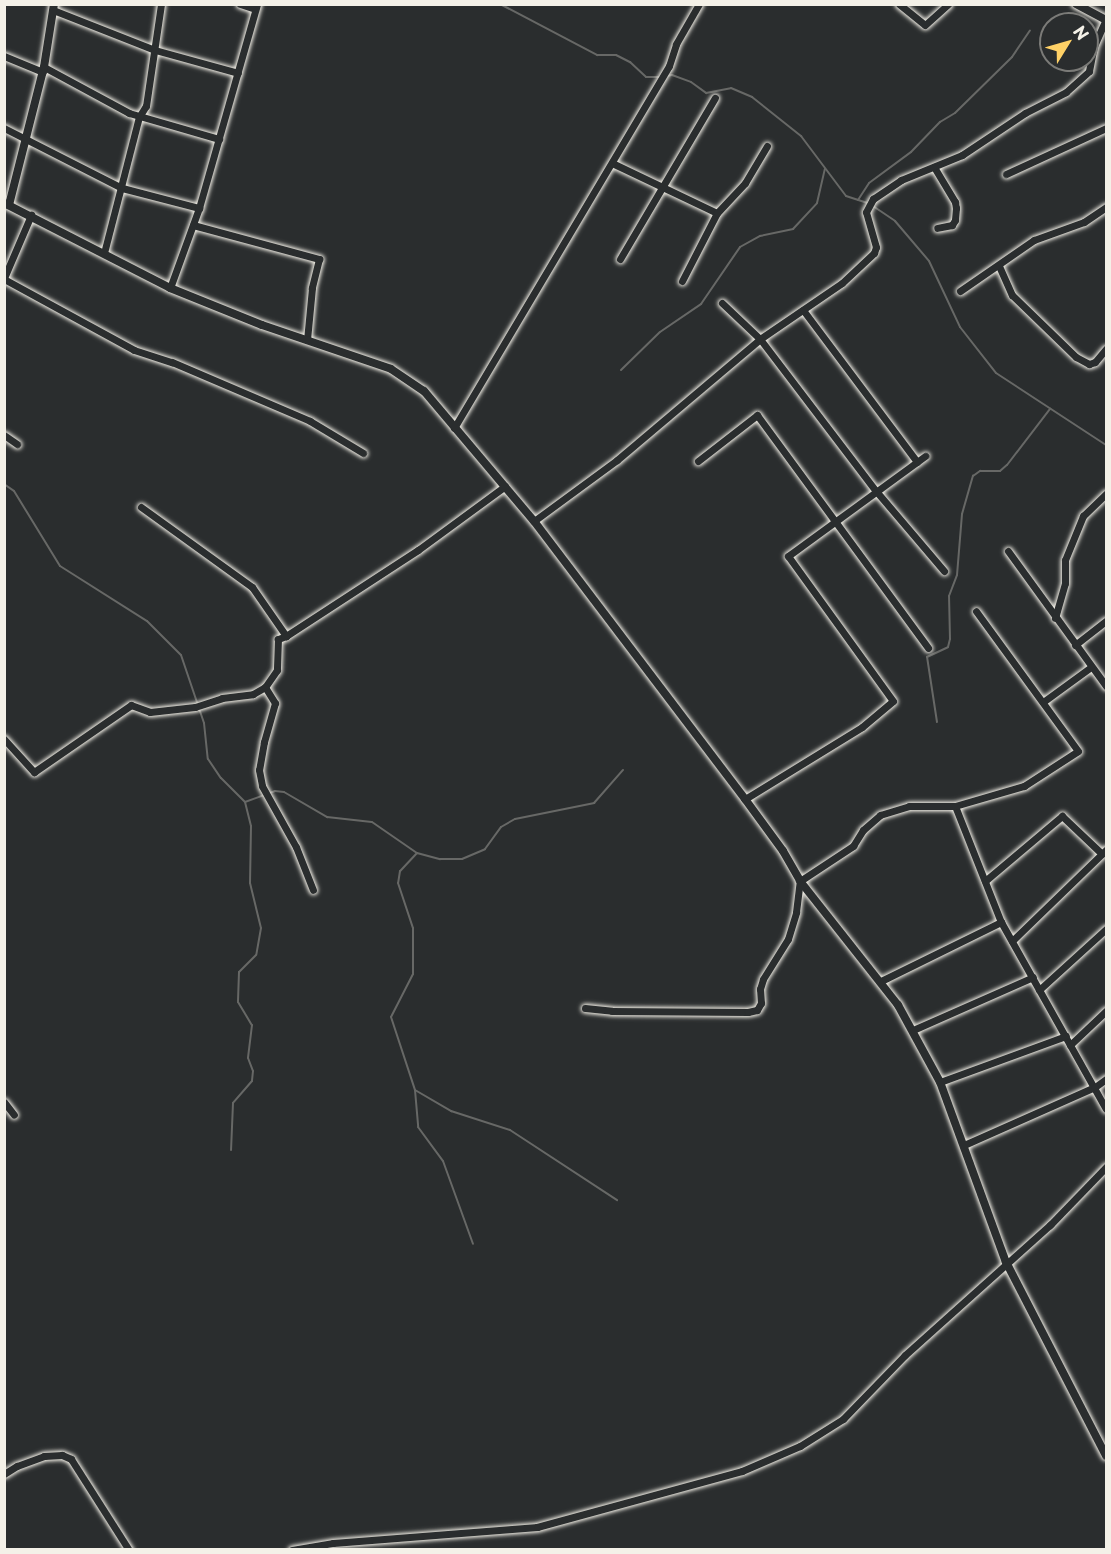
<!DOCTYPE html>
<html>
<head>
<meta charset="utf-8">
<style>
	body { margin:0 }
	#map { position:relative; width:1111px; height:1554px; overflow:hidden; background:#2a2d2e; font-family:"Playpen Sans",sans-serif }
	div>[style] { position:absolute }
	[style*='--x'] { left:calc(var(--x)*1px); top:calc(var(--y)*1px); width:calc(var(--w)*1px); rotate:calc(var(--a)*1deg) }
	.stream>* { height:2px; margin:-1px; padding:0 1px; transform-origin:1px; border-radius:1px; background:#676866 }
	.roads { filter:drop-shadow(0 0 2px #f4f1e8) drop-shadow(0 0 2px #f4f1e8) }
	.minor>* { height:7px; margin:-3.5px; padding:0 3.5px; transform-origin:3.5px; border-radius:3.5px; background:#2a2d2e }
	.tertiary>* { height:8px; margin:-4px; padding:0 4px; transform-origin:4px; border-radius:4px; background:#2a2d2e }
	span { translate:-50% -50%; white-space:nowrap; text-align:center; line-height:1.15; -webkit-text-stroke:5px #2a2d2e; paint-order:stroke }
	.frame { position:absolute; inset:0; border:6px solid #f4f1e8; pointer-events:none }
	.north { position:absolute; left:1039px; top:12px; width:60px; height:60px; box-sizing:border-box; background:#2a2d2e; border:2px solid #7b7b78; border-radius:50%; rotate:53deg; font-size:16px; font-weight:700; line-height:24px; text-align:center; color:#f4f1e8 }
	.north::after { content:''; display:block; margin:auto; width:21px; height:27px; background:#ffd166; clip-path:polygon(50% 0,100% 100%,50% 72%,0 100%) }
</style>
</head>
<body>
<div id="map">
	<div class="stream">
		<i style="--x:500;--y:4;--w:110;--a:27.7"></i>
		<i style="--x:597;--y:55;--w:19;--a:0"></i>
		<i style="--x:616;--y:55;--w:16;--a:27"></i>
		<i style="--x:630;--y:62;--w:22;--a:43"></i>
		<i style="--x:646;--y:77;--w:15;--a:0"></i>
		<i style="--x:666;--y:76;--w:6;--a:-9"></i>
		<i style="--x:672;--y:75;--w:20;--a:20"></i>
		<i style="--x:691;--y:82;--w:19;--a:36"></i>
		<i style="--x:706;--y:93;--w:25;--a:-11"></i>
		<i style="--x:731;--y:88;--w:23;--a:23"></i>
		<i style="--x:752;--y:97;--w:63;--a:38.5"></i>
		<i style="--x:801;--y:136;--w:75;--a:53.1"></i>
		<i style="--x:846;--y:196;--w:25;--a:18"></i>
		<i style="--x:870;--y:204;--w:30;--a:34"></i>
		<i style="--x:895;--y:221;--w:52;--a:49.6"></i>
		<i style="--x:929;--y:261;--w:73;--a:64.8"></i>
		<i style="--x:960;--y:327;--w:58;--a:52"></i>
		<i style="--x:996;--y:373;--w:131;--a:33.2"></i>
		<i style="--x:858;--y:200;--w:20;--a:-57"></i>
		<i style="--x:869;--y:183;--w:52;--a:-36.4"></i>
		<i style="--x:911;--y:152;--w:42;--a:-46"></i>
		<i style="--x:940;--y:122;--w:17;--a:-31"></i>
		<i style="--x:955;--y:113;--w:80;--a:-44.5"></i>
		<i style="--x:1012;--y:57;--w:32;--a:-56"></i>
		<i style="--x:621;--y:370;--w:54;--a:-44.3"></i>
		<i style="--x:660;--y:332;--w:50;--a:-34.3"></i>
		<i style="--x:701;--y:304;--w:69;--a:-55.6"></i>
		<i style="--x:740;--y:247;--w:23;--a:-29"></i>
		<i style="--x:760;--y:236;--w:34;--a:-12"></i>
		<i style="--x:793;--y:229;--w:35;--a:-47"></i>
		<i style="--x:817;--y:203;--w:35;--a:-77"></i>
		<i style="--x:4;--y:484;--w:12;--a:35"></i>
		<i style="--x:14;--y:491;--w:88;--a:58.5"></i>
		<i style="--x:60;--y:566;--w:103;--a:32.3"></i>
		<i style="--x:147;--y:621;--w:48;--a:45"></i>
		<i style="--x:181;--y:655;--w:72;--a:71.3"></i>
		<i style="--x:204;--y:723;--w:36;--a:84"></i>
		<i style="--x:208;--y:759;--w:23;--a:56"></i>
		<i style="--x:221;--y:778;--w:34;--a:45"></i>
		<i style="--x:245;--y:802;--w:25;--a:76"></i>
		<i style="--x:251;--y:826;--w:57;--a:91"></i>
		<i style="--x:250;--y:883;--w:46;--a:76.3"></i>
		<i style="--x:261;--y:928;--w:27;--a:100"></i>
		<i style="--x:256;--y:955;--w:24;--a:135"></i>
		<i style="--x:239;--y:972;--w:30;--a:92"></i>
		<i style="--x:238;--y:1002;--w:27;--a:59"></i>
		<i style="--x:252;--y:1025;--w:33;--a:97"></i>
		<i style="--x:248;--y:1058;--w:14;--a:69"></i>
		<i style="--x:253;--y:1071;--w:10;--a:96"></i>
		<i style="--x:252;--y:1081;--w:29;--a:131"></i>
		<i style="--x:233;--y:1103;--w:47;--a:92.4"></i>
		<i style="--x:937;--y:722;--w:66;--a:-98.7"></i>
		<i style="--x:927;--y:657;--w:23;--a:-25"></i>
		<i style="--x:948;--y:647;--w:8;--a:-76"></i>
		<i style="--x:950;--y:639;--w:43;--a:-91.3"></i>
		<i style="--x:949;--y:596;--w:22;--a:-69"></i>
		<i style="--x:957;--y:575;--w:61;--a:-85.3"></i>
		<i style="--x:962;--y:514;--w:40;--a:-74"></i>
		<i style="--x:973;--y:476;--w:9;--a:-36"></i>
		<i style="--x:980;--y:471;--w:20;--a:0"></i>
		<i style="--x:1000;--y:471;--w:9;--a:-41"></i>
		<i style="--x:1007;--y:465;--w:71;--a:-52.5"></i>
		<i style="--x:245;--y:802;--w:32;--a:-20"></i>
		<i style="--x:275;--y:791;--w:9;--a:6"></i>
		<i style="--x:284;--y:792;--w:50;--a:30.2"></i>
		<i style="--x:327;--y:817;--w:45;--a:6.3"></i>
		<i style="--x:372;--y:822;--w:55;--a:34.6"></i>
		<i style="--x:417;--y:853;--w:24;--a:15"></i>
		<i style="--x:440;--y:859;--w:22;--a:0"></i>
		<i style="--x:462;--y:859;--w:25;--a:-23"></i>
		<i style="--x:485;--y:849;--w:27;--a:-54"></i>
		<i style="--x:501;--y:827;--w:16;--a:-30"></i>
		<i style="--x:515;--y:819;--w:81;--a:-11.4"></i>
		<i style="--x:594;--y:803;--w:44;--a:-48.7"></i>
		<i style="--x:417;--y:853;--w:25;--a:133"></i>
		<i style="--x:400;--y:871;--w:12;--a:99"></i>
		<i style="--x:398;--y:883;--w:47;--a:71.6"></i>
		<i style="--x:413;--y:928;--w:46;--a:90"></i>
		<i style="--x:413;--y:974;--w:48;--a:117.1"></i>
		<i style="--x:391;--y:1017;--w:77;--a:71.8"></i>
		<i style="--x:415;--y:1090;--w:37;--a:85"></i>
		<i style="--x:418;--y:1127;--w:42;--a:53.7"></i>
		<i style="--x:443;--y:1161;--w:88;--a:70.1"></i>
		<i style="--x:415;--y:1090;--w:42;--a:30.3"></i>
		<i style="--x:451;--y:1111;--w:62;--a:17.9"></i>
		<i style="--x:510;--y:1130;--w:128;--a:33.2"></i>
		<i style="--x:4;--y:1138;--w:1;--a:0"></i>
	</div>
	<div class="roads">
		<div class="minor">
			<i style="--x:240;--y:4;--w:16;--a:18"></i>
			<i style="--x:899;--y:4;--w:33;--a:39"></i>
			<i style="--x:925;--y:25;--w:31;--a:-42"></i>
			<i style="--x:53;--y:10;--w:110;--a:21.4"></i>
			<i style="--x:155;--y:50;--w:86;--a:15.5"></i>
			<i style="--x:4;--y:56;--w:42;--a:22.3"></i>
			<i style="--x:44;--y:67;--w:97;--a:28.4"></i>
			<i style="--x:129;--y:113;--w:94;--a:16.1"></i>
			<i style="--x:4;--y:128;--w:132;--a:27"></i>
			<i style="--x:122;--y:188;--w:80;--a:14.6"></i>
			<i style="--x:612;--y:163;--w:116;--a:25.5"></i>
			<i style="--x:934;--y:167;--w:41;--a:59"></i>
			<i style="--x:955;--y:202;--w:6;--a:81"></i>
			<i style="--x:956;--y:208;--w:12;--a:95"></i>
			<i style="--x:955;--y:220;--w:6;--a:121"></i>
			<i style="--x:952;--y:225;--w:15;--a:169"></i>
			<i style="--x:1006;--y:174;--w:110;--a:-24.7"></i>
			<i style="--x:193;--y:225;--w:131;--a:15.1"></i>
			<i style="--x:319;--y:259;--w:30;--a:104"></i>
			<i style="--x:312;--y:288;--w:52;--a:95.5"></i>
			<i style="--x:104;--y:253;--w:140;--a:-75.6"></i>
			<i style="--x:139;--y:117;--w:13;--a:-58"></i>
			<i style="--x:146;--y:106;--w:103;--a:-81.6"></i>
			<i style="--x:620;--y:259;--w:187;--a:-59.5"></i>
			<i style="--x:999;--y:266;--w:32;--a:66"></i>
			<i style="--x:1012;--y:295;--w:89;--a:44.1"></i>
			<i style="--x:1076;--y:357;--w:15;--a:28"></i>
			<i style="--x:1089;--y:364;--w:6;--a:-18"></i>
			<i style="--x:1095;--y:362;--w:17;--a:-50"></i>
			<i style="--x:4;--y:278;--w:69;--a:-66.8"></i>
			<i style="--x:4;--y:279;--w:148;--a:28.6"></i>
			<i style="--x:134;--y:350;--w:40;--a:18"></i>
			<i style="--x:172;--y:362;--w:150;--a:23.1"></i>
			<i style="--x:310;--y:421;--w:62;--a:31.1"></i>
			<i style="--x:682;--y:281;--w:76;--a:-62.8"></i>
			<i style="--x:717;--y:213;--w:41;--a:-47"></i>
			<i style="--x:745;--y:183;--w:43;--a:-59.3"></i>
			<i style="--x:170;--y:288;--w:85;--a:-70.1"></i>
			<i style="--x:199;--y:208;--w:212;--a:-74.1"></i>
			<i style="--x:960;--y:291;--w:90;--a:-34.6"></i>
			<i style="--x:1034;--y:240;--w:53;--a:-19.8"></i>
			<i style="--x:1084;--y:222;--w:27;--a:-34"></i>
			<i style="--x:722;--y:303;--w:52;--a:43.5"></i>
			<i style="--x:760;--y:339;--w:191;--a:52.7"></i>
			<i style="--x:876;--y:491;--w:105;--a:49.6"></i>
			<i style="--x:803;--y:310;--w:190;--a:53.1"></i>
			<i style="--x:454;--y:428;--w:421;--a:-59.3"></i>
			<i style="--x:669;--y:66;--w:23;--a:-72"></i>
			<i style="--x:676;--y:44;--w:46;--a:-60.1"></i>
			<i style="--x:4;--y:435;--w:16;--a:35"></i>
			<i style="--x:698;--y:461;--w:75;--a:-37.9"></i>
			<i style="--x:757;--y:415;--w:289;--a:53.7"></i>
			<i style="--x:141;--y:507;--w:137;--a:35.8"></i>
			<i style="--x:252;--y:587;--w:60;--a:55.2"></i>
			<i style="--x:286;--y:636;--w:158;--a:-33.1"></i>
			<i style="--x:418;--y:550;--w:108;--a:-36.3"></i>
			<i style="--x:534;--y:521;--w:103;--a:-36.3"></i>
			<i style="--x:617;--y:460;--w:187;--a:-40.2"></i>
			<i style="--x:760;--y:339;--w:99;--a:-34.3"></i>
			<i style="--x:842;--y:283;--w:44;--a:-43.2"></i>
			<i style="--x:874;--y:253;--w:6;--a:-72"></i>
			<i style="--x:876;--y:247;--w:36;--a:-106"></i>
			<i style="--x:866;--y:212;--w:15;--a:-62"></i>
			<i style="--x:873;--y:199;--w:34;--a:-34"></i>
			<i style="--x:901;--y:180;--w:66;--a:-22.3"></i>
			<i style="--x:962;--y:155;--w:76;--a:-33.7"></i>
			<i style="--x:1025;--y:113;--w:46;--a:-27.1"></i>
			<i style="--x:1066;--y:92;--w:31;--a:-42"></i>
			<i style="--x:1089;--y:71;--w:25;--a:-79"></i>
			<i style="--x:1094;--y:46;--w:30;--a:-66"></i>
			<i style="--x:1008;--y:551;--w:167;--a:54"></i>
			<i style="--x:1055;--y:618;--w:36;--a:-74"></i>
			<i style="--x:1065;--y:583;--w:23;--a:-90"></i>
			<i style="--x:1065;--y:560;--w:48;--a:-67.8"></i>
			<i style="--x:1083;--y:516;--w:32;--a:-44"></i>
			<i style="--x:286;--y:636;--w:9;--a:159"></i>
			<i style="--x:278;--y:639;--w:31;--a:92"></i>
			<i style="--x:277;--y:670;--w:21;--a:125"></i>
			<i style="--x:265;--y:687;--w:19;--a:58"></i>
			<i style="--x:275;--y:703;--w:41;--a:105.8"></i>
			<i style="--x:264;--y:742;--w:28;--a:100"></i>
			<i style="--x:259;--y:770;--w:16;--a:79"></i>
			<i style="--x:262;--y:786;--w:70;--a:60.9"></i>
			<i style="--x:296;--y:847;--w:46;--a:68.4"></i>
			<i style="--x:1075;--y:645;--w:39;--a:-38"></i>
			<i style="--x:1043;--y:702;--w:59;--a:-36.1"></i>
			<i style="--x:4;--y:739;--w:45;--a:47.7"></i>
			<i style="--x:34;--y:772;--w:118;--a:-34.6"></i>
			<i style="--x:131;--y:705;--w:20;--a:20"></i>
			<i style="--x:150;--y:712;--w:45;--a:-6.3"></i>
			<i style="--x:195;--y:707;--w:28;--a:-18"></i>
			<i style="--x:222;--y:698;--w:31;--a:-7"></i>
			<i style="--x:253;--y:694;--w:14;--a:-30"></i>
			<i style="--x:745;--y:799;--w:137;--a:-31.6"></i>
			<i style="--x:862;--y:727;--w:40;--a:-40"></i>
			<i style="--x:893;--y:701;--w:179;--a:-125.9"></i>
			<i style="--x:788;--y:556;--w:170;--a:-36.1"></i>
			<i style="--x:955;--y:806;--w:125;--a:68.4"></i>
			<i style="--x:1001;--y:922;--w:214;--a:60.7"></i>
			<i style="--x:985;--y:881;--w:101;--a:-40.2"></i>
			<i style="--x:1062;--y:816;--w:55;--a:43.5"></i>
			<i style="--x:1012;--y:941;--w:131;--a:-44.1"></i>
			<i style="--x:881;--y:981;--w:134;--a:-26.2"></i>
			<i style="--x:1039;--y:990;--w:91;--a:-42.3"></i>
			<i style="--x:585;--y:1008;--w:27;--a:6"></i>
			<i style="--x:612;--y:1011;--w:136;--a:0.4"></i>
			<i style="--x:748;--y:1012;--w:9;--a:-13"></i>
			<i style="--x:757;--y:1010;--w:8;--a:-60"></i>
			<i style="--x:761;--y:1003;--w:14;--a:-94"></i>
			<i style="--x:760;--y:989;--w:10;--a:-73"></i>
			<i style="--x:763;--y:979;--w:47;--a:-58"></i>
			<i style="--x:788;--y:939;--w:28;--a:-73"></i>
			<i style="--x:796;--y:912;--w:31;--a:-83"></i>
			<i style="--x:800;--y:881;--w:64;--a:-33.4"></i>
			<i style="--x:853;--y:846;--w:19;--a:-58"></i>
			<i style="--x:863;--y:830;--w:23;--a:-41"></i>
			<i style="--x:880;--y:815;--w:30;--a:-17"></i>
			<i style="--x:909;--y:806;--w:46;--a:0"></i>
			<i style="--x:955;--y:806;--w:72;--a:-16.2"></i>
			<i style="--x:1024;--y:786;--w:64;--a:-32.9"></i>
			<i style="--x:1078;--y:751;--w:173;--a:-126.1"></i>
			<i style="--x:913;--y:1030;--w:131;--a:-23.8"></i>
			<i style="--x:1070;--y:1045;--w:50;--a:-43.4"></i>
			<i style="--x:940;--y:1082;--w:134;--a:-20.1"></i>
			<i style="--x:4;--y:1102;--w:16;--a:52"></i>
			<i style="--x:964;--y:1145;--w:143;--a:-23.9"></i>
			<i style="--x:1095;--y:1087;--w:14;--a:-36"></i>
			<i style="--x:4;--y:1474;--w:15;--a:-32"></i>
			<i style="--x:17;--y:1466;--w:29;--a:-20"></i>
			<i style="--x:44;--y:1456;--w:18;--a:-3"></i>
			<i style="--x:62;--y:1455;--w:10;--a:24"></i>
			<i style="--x:71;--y:1459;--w:108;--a:57.5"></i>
			<i style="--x:292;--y:1550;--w:42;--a:-9.7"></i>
			<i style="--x:333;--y:1543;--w:205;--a:-4.5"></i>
			<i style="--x:537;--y:1527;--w:213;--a:-15.3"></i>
			<i style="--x:742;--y:1471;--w:63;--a:-23.3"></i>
			<i style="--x:800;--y:1446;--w:51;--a:-32.1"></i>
			<i style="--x:843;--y:1419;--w:89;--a:-45.9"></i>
			<i style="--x:905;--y:1355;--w:195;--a:-41.9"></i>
			<i style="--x:1050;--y:1225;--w:81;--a:-46"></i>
		</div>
		<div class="tertiary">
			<i style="--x:1076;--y:4;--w:34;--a:28"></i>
			<i style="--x:4;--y:203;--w:186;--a:27.1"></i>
			<i style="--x:170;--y:288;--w:99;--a:21.9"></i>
			<i style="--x:262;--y:325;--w:136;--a:18.8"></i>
			<i style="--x:391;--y:369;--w:40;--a:34"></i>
			<i style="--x:424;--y:391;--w:170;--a:49.8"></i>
			<i style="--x:534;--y:521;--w:349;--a:52.8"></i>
			<i style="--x:745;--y:799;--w:64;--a:53.8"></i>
			<i style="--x:783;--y:851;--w:34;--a:60"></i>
			<i style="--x:800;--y:881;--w:158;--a:51.7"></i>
			<i style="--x:898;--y:1005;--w:88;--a:61.4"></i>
			<i style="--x:940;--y:1082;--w:192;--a:69.9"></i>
			<i style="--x:1006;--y:1262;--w:218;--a:62.7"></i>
			<i style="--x:9;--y:205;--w:142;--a:-75.8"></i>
			<i style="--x:44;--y:67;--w:64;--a:-81"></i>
		</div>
	</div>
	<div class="frame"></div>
	<div class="north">N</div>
</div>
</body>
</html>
